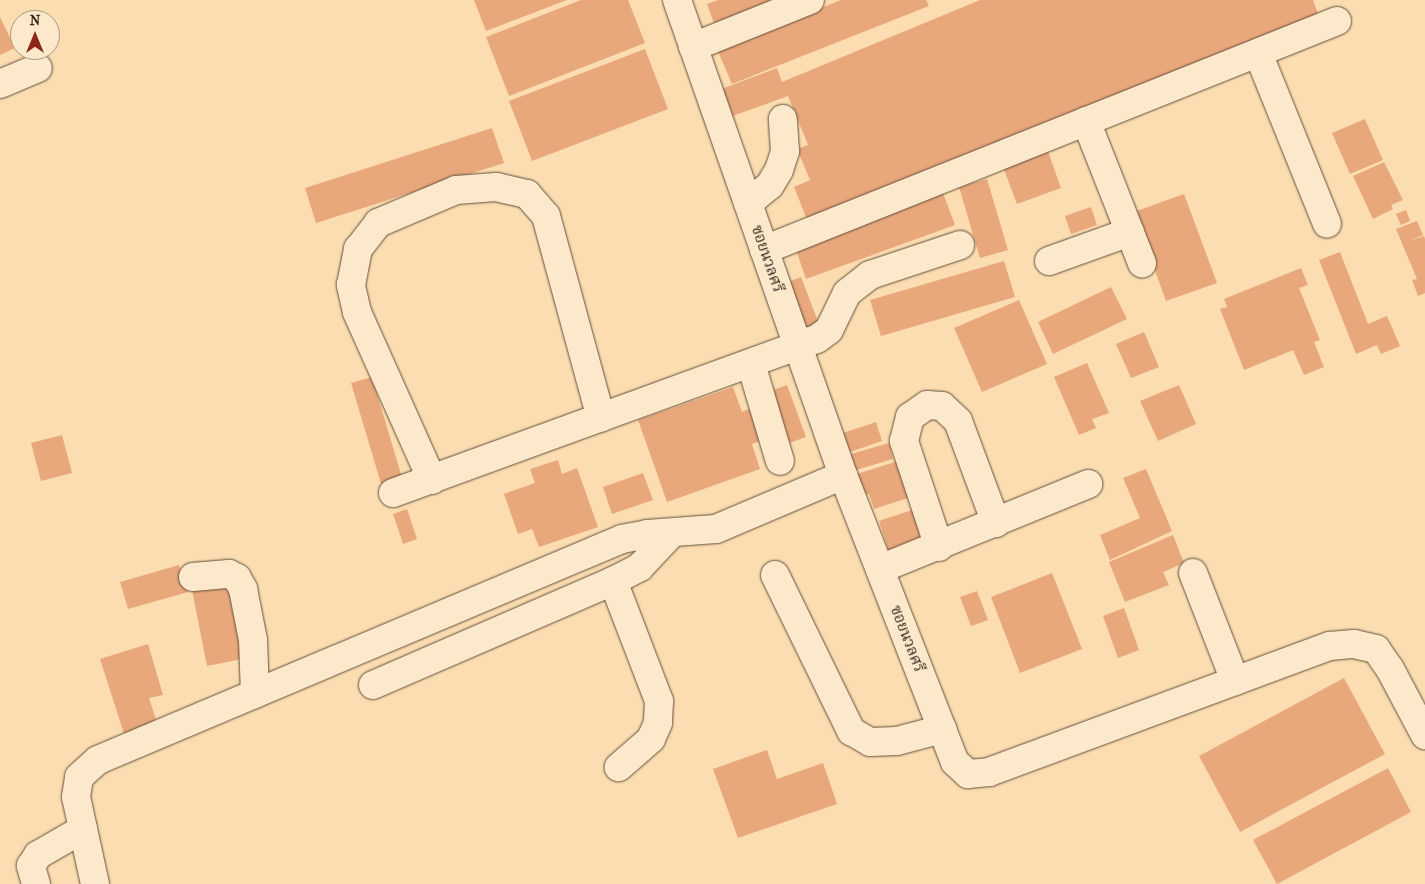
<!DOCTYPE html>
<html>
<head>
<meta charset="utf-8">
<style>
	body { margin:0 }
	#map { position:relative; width:1425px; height:884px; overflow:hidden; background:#fbddb1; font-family:"IM FELL French Canon","Noto Serif Thai",serif }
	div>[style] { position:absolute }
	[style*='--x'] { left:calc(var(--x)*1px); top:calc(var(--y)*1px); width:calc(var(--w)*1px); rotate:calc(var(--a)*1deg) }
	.building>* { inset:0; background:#e9a77c }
	.roads { filter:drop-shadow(0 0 1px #624f3b) drop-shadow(0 0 1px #624f3b) }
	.minor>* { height:28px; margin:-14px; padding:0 14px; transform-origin:14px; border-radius:14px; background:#fce9cc }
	span { translate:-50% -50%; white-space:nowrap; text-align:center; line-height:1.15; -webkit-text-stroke:4.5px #fce9cc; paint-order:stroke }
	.street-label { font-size:15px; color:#2f2014 }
	.north { position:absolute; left:10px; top:10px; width:50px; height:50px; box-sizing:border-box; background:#fce9cc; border:1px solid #aa9982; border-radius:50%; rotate:0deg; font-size:14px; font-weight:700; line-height:20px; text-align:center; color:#2f2014 }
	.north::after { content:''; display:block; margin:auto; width:18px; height:22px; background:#8f2418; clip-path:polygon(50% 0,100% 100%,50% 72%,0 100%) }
</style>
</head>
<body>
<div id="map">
	<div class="building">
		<i style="clip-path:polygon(474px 0,567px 0,486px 31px)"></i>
		<i style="clip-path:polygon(581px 0,628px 0,645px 43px,509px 96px,486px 37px)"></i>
		<i style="clip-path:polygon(718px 0,777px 0,715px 26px,707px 4px)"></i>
		<i style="clip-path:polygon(841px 0,926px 0,929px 6px,732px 84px,717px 49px)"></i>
		<i style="clip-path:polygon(980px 0,1313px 0,1318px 14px,808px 222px,794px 187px,810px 180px,797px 149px,808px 145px,788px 96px,727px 118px,716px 91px,777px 68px,782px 82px)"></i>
		<i style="clip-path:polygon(0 17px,15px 48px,0 55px)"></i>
		<i style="clip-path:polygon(645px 49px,668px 109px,532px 161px,509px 101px)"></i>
		<i style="clip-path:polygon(1365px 119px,1383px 160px,1350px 174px,1332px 133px)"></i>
		<i style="clip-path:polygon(492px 128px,504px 163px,316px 223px,305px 188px)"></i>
		<i style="clip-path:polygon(1045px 143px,1061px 188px,1017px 204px,1000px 159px)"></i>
		<i style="clip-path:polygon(1384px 162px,1403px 200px,1391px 205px,1393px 209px,1373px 219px,1353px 176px)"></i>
		<i style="clip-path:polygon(987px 179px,1008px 250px,980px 258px,959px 187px)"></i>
		<i style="clip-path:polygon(943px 193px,955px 225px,806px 279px,795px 247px)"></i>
		<i style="clip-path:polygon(1184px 194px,1217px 283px,1166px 301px,1134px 212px)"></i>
		<i style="clip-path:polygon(1091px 207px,1097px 225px,1071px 234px,1065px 216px)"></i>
		<i style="clip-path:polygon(1406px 210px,1410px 221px,1401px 225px,1396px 214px)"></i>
		<i style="clip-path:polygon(1417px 221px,1423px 235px,1409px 241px,1424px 236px,1425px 239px,1425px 293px,1418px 296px,1412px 280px,1417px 279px,1396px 229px)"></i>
		<i style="clip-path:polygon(1340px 252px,1368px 324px,1387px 316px,1400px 346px,1381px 354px,1377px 345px,1356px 354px,1319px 260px)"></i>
		<i style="clip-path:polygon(1004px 261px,1015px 297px,881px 336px,870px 300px)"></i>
		<i style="clip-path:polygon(1301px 268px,1308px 285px,1299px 288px,1320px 340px,1314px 342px,1324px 367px,1304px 375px,1293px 350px,1244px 370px,1220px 309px,1227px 307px,1224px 299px)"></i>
		<i style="clip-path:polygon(801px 277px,822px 332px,808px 337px,788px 282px)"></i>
		<i style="clip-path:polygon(1111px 287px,1127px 319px,1053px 354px,1038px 322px)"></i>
		<i style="clip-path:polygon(1019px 300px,1047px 364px,982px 392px,954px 328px)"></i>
		<i style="clip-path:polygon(1144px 332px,1159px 367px,1131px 378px,1116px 344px)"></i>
		<i style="clip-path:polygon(1087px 363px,1109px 413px,1092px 419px,1096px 428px,1079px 435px,1054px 377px)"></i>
		<i style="clip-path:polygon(372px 377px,403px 481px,382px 487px,351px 383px)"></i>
		<i style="clip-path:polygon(787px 385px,806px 437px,789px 443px,770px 391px)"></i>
		<i style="clip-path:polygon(1179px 385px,1196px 424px,1158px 441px,1140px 401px)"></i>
		<i style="clip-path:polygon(733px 387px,742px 412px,749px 409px,760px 441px,752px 444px,760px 469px,667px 502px,638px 420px)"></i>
		<i style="clip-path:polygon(876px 422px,882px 441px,850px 452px,843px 433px)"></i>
		<i style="clip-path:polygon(62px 435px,72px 473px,41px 481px,31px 443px)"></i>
		<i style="clip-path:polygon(889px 443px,893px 459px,856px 470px,851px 454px)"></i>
		<i style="clip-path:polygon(558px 460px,562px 474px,577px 468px,598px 527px,539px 547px,532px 529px,518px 534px,504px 494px,535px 483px,530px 469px)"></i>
		<i style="clip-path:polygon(901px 460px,911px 497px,874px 509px,869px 494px,864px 495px,857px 474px)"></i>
		<i style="clip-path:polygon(1146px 469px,1172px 531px,1110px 560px,1100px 535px,1140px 518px,1123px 478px)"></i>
		<i style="clip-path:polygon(643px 473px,653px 500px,612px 514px,603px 487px)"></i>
		<i style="clip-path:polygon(921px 507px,933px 544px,891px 558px,879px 521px)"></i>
		<i style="clip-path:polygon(407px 509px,417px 539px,403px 544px,393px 514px)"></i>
		<i style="clip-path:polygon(1173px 535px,1184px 563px,1163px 572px,1169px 585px,1125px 602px,1109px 562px)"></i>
		<i style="clip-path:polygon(179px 565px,188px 592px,128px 609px,120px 582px)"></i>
		<i style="clip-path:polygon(1052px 573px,1082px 649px,1020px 673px,991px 597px)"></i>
		<i style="clip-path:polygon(233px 583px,247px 658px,207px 666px,192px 590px)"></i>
		<i style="clip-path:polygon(977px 591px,988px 620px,971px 626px,960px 597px)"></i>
		<i style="clip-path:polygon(1124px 608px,1139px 650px,1118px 658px,1103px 616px)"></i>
		<i style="clip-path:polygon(148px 644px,163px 695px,149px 698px,159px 729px,126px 740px,100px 659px)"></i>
		<i style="clip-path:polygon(1344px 678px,1385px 754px,1240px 832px,1199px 756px)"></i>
		<i style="clip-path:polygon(767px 750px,777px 779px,823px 763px,837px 804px,738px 838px,713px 769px)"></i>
		<i style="clip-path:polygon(1388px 768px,1411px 812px,1277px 884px,1253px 840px)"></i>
	</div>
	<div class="roads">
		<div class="minor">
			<i style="--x:677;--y:0;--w:503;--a:70.74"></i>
			<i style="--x:843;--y:475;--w:308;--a:68.7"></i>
			<i style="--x:955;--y:762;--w:18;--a:43"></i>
			<i style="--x:968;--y:774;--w:21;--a:-5"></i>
			<i style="--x:989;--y:772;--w:364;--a:-20.3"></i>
			<i style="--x:1330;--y:646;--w:24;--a:-5"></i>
			<i style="--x:1354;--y:644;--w:23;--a:13"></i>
			<i style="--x:1376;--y:649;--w:24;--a:55"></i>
			<i style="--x:1390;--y:669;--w:75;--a:62.1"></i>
			<i style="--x:693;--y:47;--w:126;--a:-21.9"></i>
			<i style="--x:1258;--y:53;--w:184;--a:68"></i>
			<i style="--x:0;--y:84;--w:41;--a:-22.8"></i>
			<i style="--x:1086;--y:121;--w:153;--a:68.5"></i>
			<i style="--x:748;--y:203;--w:28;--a:-39"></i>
			<i style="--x:770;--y:185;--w:17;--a:-59"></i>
			<i style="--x:779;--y:170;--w:20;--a:-72"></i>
			<i style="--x:785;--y:151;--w:32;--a:-94"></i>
			<i style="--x:764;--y:250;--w:617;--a:-21.78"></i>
			<i style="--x:1049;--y:261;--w:86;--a:-19.7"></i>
			<i style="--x:751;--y:364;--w:101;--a:73.4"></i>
			<i style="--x:432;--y:480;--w:184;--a:-114.1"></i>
			<i style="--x:357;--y:312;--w:28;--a:-103"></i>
			<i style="--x:351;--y:285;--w:37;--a:-79"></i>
			<i style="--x:358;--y:249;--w:33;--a:-52"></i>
			<i style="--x:378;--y:223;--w:85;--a:-22.9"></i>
			<i style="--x:456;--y:190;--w:40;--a:-4.3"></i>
			<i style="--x:496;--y:187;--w:32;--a:13"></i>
			<i style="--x:527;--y:194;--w:29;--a:49"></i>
			<i style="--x:546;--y:216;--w:209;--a:74.8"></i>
			<i style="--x:393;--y:493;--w:451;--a:-20"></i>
			<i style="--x:817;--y:339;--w:15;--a:-37"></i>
			<i style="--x:829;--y:330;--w:41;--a:-64.1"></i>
			<i style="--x:847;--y:293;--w:29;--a:-38"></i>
			<i style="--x:870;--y:275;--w:95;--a:-18.4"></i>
			<i style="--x:939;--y:547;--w:112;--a:-108.3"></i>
			<i style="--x:904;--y:441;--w:25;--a:-76"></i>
			<i style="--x:910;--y:417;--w:21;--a:-35"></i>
			<i style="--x:927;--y:405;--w:15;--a:4"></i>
			<i style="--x:942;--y:406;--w:22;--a:43"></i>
			<i style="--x:958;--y:421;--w:109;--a:69.6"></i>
			<i style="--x:880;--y:569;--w:225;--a:-22.2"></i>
			<i style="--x:1193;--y:573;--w:116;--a:68.7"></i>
			<i style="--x:775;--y:575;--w:174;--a:64"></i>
			<i style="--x:851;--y:731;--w:22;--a:30"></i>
			<i style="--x:870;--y:742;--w:27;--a:-2"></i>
			<i style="--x:897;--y:741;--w:47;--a:-14.9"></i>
			<i style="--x:193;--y:577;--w:36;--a:-5"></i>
			<i style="--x:229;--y:574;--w:9;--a:27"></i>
			<i style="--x:237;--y:578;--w:13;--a:61"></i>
			<i style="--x:243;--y:589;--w:52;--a:78.9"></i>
			<i style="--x:253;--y:640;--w:54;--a:87.9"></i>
			<i style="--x:613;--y:581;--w:129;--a:69"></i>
			<i style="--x:659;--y:701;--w:22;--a:93"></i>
			<i style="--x:658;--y:723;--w:17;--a:114"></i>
			<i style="--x:651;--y:739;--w:43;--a:138.8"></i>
			<i style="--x:373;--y:685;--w:262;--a:-23.4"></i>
			<i style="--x:613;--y:581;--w:30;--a:-27"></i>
			<i style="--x:640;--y:567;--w:45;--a:-46.8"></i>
			<i style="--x:36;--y:884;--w:19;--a:-106"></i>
			<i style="--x:31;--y:866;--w:13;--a:-58"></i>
			<i style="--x:38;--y:855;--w:52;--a:-30"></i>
			<i style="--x:95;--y:884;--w:89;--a:-102.3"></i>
			<i style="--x:76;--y:797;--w:20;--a:-81"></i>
			<i style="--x:79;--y:777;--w:25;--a:-42"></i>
			<i style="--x:98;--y:760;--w:569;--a:-22.87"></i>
			<i style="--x:622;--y:539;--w:25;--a:-11"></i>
			<i style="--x:647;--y:534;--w:69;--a:-4.1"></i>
			<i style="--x:716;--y:529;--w:138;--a:-23"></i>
		</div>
	</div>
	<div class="street-label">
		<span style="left:767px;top:259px;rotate:71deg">ซอยนวลศรี</span>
		<span style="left:907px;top:639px;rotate:69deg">ซอยนวลศรี</span>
	</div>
	<div class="north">N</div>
</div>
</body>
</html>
